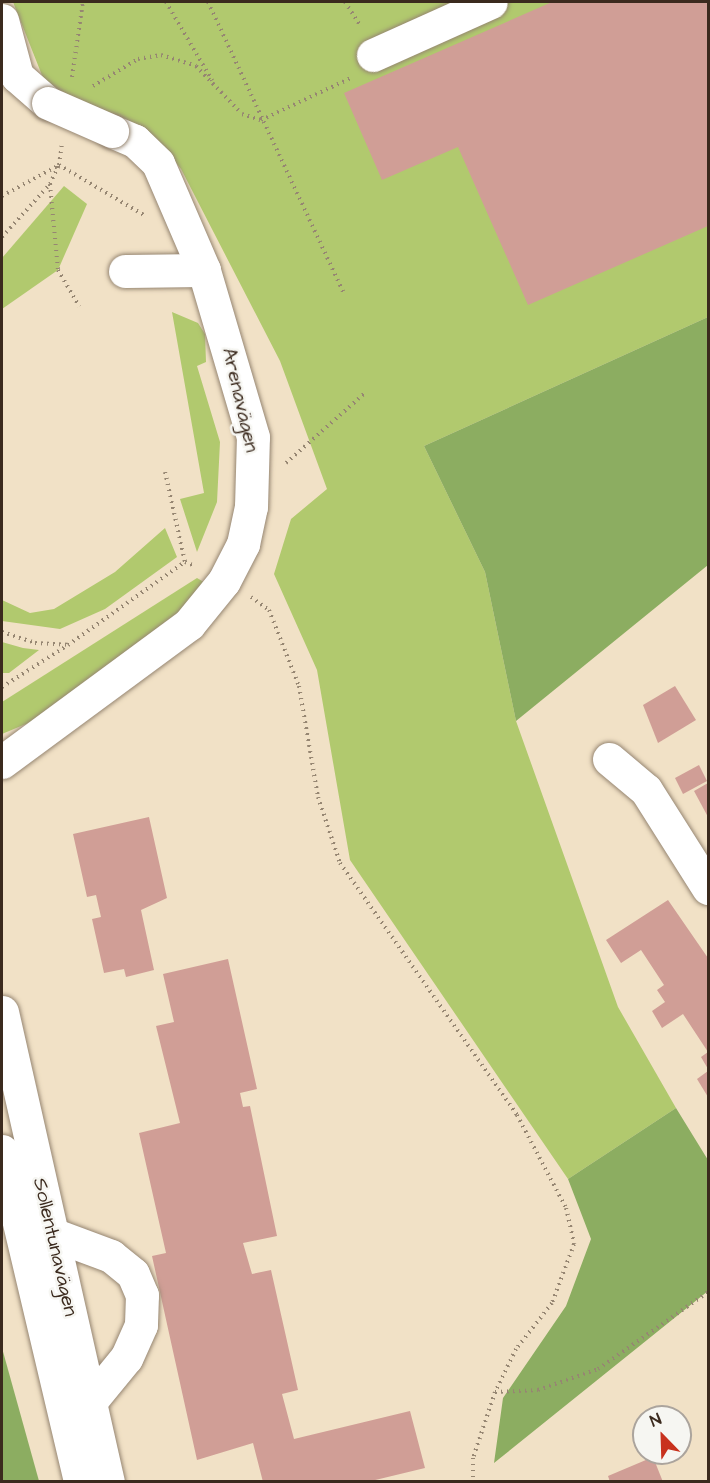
<!DOCTYPE html>
<html>
<head>
<meta charset="utf-8">
<style>
	body { margin:0 }
	#map { position:relative; width:710px; height:1483px; overflow:hidden; background:#f1e1c6; font-family:"Architects Daughter",sans-serif }
	div>[style] { position:absolute }
	[style*='--x'] { left:calc(var(--x)*1px); top:calc(var(--y)*1px); width:calc(var(--w)*1px); rotate:calc(var(--a)*1deg) }
	.green>* { inset:0; background:#b1c96e }
	.forest>* { inset:0; background:#8cad61 }
	.building>* { inset:0; background:#d09e96 }
	.path>* { height:4px; margin-top:-2px; transform-origin:0; background:repeating-linear-gradient(90deg,#968672 0 1.5px,transparent 0 6px) }
	.roads { filter:drop-shadow(0 0 2px #968672) drop-shadow(0 0 2px #968672) }
	.minor>* { height:33px; margin:-16.5px; padding:0 16.5px; transform-origin:16.5px; border-radius:16.5px; background:#fff }
	.bridges { filter:drop-shadow(0 0 2px #968672) drop-shadow(0 0 2px #968672) }
	.minor-bridge>* { height:33px; margin:-16.5px; padding:0 16.5px; transform-origin:16.5px; border-radius:16.5px; background:#fff }
	span { translate:-50% -50%; white-space:nowrap; text-align:center; line-height:1.15; -webkit-text-stroke:5px #f6f6f2; paint-order:stroke }
	.street-label { font-size:20px; color:#3b2a1e }
	.frame { position:absolute; inset:0; border:3px solid #3b2a1e; pointer-events:none }
	.north { position:absolute; left:632px; top:1405px; width:60px; height:60px; box-sizing:border-box; background:#f6f6f2; border:2px solid #aba49d; border-radius:50%; rotate:337deg; font-size:16px; font-weight:700; line-height:24px; text-align:center; color:#3b2a1e }
	.north::after { content:''; display:block; margin:auto; width:21px; height:27px; background:#c8321e; clip-path:polygon(50% 0,100% 100%,50% 72%,0 100%) }
</style>
</head>
<body>
<div id="map">
	<div class="green">
		<i style="clip-path:polygon(13px 2px,708px 2px,708px 317px,424px 446px,485px 572px,516px 721px,618px 1007px,676px 1108px,568px 1179px,350px 860px,317px 670px,274px 574px,291px 519px,327px 489px,280px 361px,181px 169px,157px 139px,49px 93px)"></i>
		<i style="clip-path:polygon(64px 186px,87px 204px,58px 270px,2px 309px,2px 258px)"></i>
		<i style="clip-path:polygon(172px 312px,198px 323px,205px 334px,206px 362px,197px 366px,220px 442px,217px 502px,197px 552px,180px 499px,204px 493px)"></i>
		<i style="clip-path:polygon(165px 528px,177px 557px,105px 609px,60px 629px,2px 621px,2px 600px,30px 613px,54px 609px,115px 572px)"></i>
		<i style="clip-path:polygon(197px 578px,212px 587px,33px 721px,2px 734px,2px 702px)"></i>
		<i style="clip-path:polygon(2px 642px,23px 648px,39px 650px,9px 673px,2px 673px)"></i>
	</div>
	<div class="forest">
		<i style="clip-path:polygon(708px 317px,708px 565px,516px 721px,485px 572px,424px 446px)"></i>
		<i style="clip-path:polygon(676px 1108px,708px 1160px,708px 1291px,494px 1463px,503px 1398px,566px 1306px,591px 1239px,568px 1179px)"></i>
		<i style="clip-path:polygon(2px 1348px,39px 1481px,2px 1481px)"></i>
	</div>
	<div class="building">
		<i style="clip-path:polygon(552px 2px,708px 2px,708px 226px,528px 305px,458px 147px,382px 180px,344px 93px)"></i>
		<i style="clip-path:polygon(675px 686px,696px 720px,658px 743px,643px 705px)"></i>
		<i style="clip-path:polygon(699px 765px,707px 781px,683px 794px,675px 778px)"></i>
		<i style="clip-path:polygon(708px 783px,708px 817px,694px 791px)"></i>
		<i style="clip-path:polygon(149px 817px,167px 898px,141px 910px,154px 970px,126px 977px,124px 969px,104px 973px,92px 919px,101px 917px,96px 895px,87px 897px,73px 834px)"></i>
		<i style="clip-path:polygon(668px 900px,708px 958px,708px 1069px,701px 1057px,708px 1052px,683px 1014px,662px 1028px,652px 1011px,665px 1002px,657px 990px,664px 985px,641px 950px,621px 963px,606px 940px)"></i>
		<i style="clip-path:polygon(228px 959px,257px 1089px,240px 1093px,243px 1107px,250px 1106px,277px 1236px,243px 1243px,252px 1274px,271px 1270px,298px 1390px,282px 1394px,294px 1439px,410px 1411px,425px 1468px,367px 1482px,263px 1482px,253px 1443px,197px 1460px,152px 1256px,166px 1253px,139px 1133px,180px 1123px,156px 1026px,174px 1022px,163px 974px)"></i>
		<i style="clip-path:polygon(708px 1071px,708px 1097px,697px 1079px)"></i>
		<i style="clip-path:polygon(653px 1457px,663px 1482px,610px 1482px,608px 1476px)"></i>
	</div>
	<div class="path">
		<i style="--x:166;--y:2;--w:91;--a:59.5"></i>
		<i style="--x:208;--y:2;--w:321;--a:65"></i>
		<i style="--x:345;--y:2;--w:27;--a:57"></i>
		<i style="--x:72;--y:77;--w:76;--a:-81.7"></i>
		<i style="--x:93;--y:86;--w:52;--a:-31"></i>
		<i style="--x:138;--y:59;--w:23;--a:-10"></i>
		<i style="--x:161;--y:55;--w:37;--a:17"></i>
		<i style="--x:196;--y:66;--w:66;--a:46.2"></i>
		<i style="--x:242;--y:114;--w:20;--a:18"></i>
		<i style="--x:261;--y:120;--w:99;--a:-25"></i>
		<i style="--x:50;--y:184;--w:86;--a:84.7"></i>
		<i style="--x:58;--y:270;--w:42;--a:59.7"></i>
		<i style="--x:2;--y:196;--w:65;--a:-28.5"></i>
		<i style="--x:59;--y:165;--w:21;--a:-82"></i>
		<i style="--x:2;--y:237;--w:72;--a:-47.8"></i>
		<i style="--x:50;--y:184;--w:21;--a:-65"></i>
		<i style="--x:59;--y:165;--w:99;--a:30.5"></i>
		<i style="--x:286;--y:463;--w:107;--a:-41.6"></i>
		<i style="--x:165;--y:472;--w:92;--a:77.5"></i>
		<i style="--x:251;--y:597;--w:22;--a:36"></i>
		<i style="--x:269;--y:610;--w:82;--a:68.5"></i>
		<i style="--x:299;--y:686;--w:113;--a:80.3"></i>
		<i style="--x:318;--y:797;--w:70;--a:71.6"></i>
		<i style="--x:340;--y:863;--w:308;--a:54.9"></i>
		<i style="--x:517;--y:1115;--w:105;--a:62.2"></i>
		<i style="--x:566;--y:1208;--w:37;--a:77"></i>
		<i style="--x:574;--y:1244;--w:63;--a:110.4"></i>
		<i style="--x:552;--y:1303;--w:58;--a:128"></i>
		<i style="--x:516;--y:1349;--w:48;--a:116"></i>
		<i style="--x:495;--y:1392;--w:70;--a:108.4"></i>
		<i style="--x:473;--y:1458;--w:24;--a:90"></i>
		<i style="--x:2;--y:632;--w:35;--a:18"></i>
		<i style="--x:35;--y:643;--w:33;--a:3"></i>
		<i style="--x:68;--y:645;--w:143;--a:-35.4"></i>
		<i style="--x:185;--y:562;--w:11;--a:22"></i>
		<i style="--x:2;--y:687;--w:78;--a:-32.5"></i>
		<i style="--x:495;--y:1392;--w:43;--a:-2.7"></i>
		<i style="--x:538;--y:1390;--w:64;--a:-19.3"></i>
		<i style="--x:598;--y:1369;--w:134;--a:-35"></i>
	</div>
	<div class="roads">
		<div class="minor">
			<i style="--x:2;--y:20;--w:58;--a:75"></i>
			<i style="--x:17;--y:76;--w:41;--a:41.1"></i>
			<i style="--x:373;--y:55;--w:129;--a:-24.2"></i>
			<i style="--x:125;--y:271;--w:79;--a:-0.7"></i>
			<i style="--x:609;--y:759;--w:48;--a:40"></i>
			<i style="--x:646;--y:790;--w:116;--a:57.7"></i>
			<i style="--x:2;--y:762;--w:232;--a:-36.4"></i>
			<i style="--x:189;--y:624;--w:55;--a:-50.9"></i>
			<i style="--x:224;--y:581;--w:42;--a:-62.8"></i>
			<i style="--x:243;--y:544;--w:38;--a:-78"></i>
			<i style="--x:251;--y:507;--w:70;--a:-88.4"></i>
			<i style="--x:253;--y:437;--w:174;--a:-106.4"></i>
			<i style="--x:204;--y:270;--w:116;--a:-113.3"></i>
			<i style="--x:158;--y:163;--w:32;--a:-136"></i>
			<i style="--x:135;--y:141;--w:25;--a:-157"></i>
			<i style="--x:2;--y:1012;--w:482;--a:77.3"></i>
			<i style="--x:2;--y:1151;--w:340;--a:76.7"></i>
			<i style="--x:52;--y:1234;--w:63;--a:20.4"></i>
			<i style="--x:111;--y:1256;--w:28;--a:39"></i>
			<i style="--x:133;--y:1274;--w:23;--a:67"></i>
			<i style="--x:142;--y:1295;--w:30;--a:92"></i>
			<i style="--x:141;--y:1325;--w:36;--a:114"></i>
			<i style="--x:126;--y:1358;--w:57;--a:129.3"></i>
		</div>
	</div>
	<div class="bridges">
		<div class="minor-bridge">
			<i style="--x:48;--y:103;--w:70;--a:23.6"></i>
		</div>
	</div>
	<div class="street-label">
		<span style="left:240px;top:400px;rotate:77deg">Arenavägen</span>
		<span style="left:55px;top:1247px;rotate:77deg">Sollentunavägen</span>
	</div>
	<div class="frame"></div>
	<div class="north">N</div>
</div>
</body>
</html>
